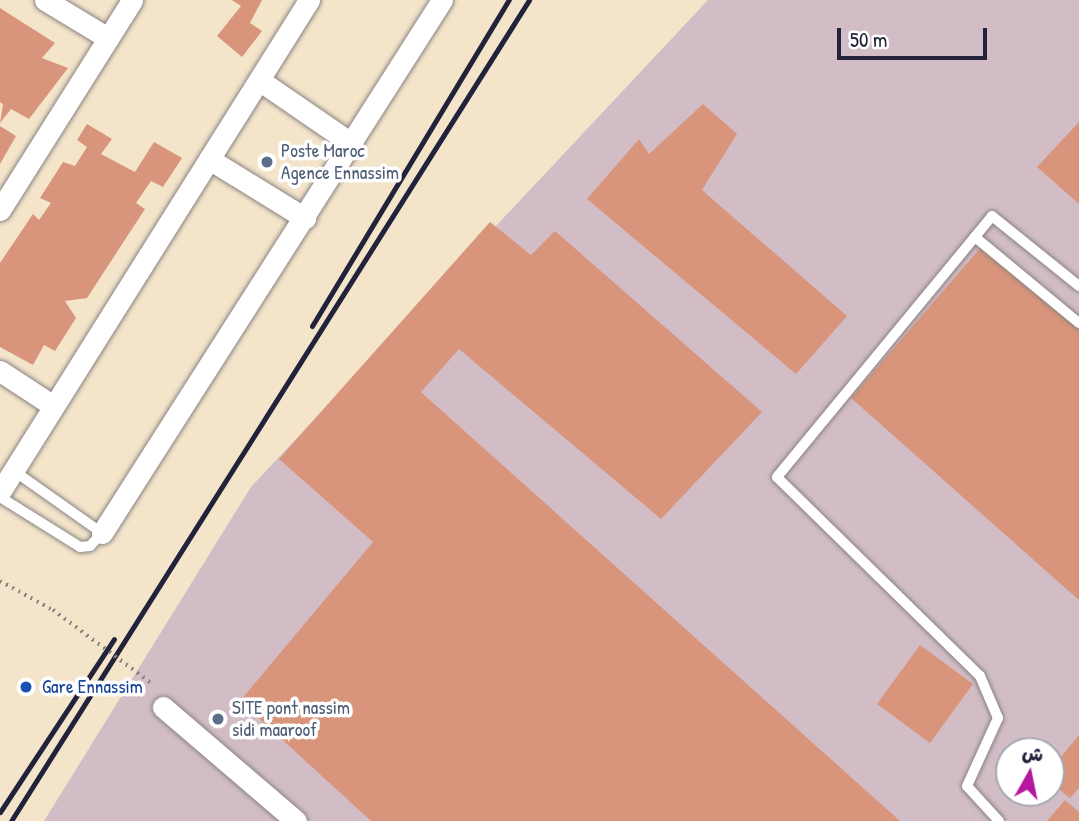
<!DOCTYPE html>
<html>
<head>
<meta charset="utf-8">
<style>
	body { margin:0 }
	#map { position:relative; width:1079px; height:821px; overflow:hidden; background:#f3e4ca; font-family:"Patrick Hand","Playpen Sans Arabic",sans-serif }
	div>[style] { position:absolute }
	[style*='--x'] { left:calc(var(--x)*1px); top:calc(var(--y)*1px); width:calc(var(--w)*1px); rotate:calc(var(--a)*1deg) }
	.industrial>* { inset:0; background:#d2bdc6 }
	.building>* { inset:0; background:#d8957b }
	.path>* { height:3.5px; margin-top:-1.75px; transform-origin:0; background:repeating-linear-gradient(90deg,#8a8382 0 2px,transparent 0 7px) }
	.roads { filter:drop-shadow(0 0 2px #8a8382) drop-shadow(0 0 2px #8a8382) }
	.service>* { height:10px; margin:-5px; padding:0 5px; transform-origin:5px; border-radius:5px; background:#fff }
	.minor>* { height:21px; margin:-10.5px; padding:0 10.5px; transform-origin:10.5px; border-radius:10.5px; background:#fff }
	.rail>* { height:5px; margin:-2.5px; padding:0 2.5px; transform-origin:2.5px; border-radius:2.5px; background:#22223b }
	.path-bridge>* { height:3.5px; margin-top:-1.75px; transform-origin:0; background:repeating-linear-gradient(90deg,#8a8382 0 2px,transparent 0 7px) }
	.dots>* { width:19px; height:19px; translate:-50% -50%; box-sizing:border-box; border:4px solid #fff; border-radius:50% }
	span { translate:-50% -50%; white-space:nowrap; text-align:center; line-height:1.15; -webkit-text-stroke:7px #fff; paint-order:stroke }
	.service-label { font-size:19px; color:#4e5e75 }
	.left { translate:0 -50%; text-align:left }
	.transit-label { font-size:19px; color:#164399 }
	.north { position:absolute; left:995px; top:737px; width:70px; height:70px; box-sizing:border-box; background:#fff; border:2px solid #a7a7b1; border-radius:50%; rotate:9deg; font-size:19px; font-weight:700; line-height:28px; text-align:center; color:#22223b }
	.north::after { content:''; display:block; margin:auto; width:24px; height:32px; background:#b5179e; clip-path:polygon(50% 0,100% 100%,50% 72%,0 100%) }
	.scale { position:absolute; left:837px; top:28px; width:150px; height:32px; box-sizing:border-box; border:4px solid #22223b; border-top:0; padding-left:9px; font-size:21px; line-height:24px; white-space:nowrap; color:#22223b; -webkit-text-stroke:5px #fff; paint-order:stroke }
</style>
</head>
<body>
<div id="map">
	<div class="industrial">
		<i style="clip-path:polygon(evenodd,708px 0,1079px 0,1079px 821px,44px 821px,251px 487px,708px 0,1009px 751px,1051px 751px,1051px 793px,1009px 793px,1009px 751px)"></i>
	</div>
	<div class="building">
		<i style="clip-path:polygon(232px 0,262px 0,250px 23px,262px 31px,242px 57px,217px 36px,241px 6px)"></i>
		<i style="clip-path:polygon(0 8px,55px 43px,42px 58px,68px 68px,29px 119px,11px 109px,0 123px,3px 104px,0 102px)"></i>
		<i style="clip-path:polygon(703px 104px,737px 134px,702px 190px,847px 316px,796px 374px,587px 199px,639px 139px,649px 154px)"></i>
		<i style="clip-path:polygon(1079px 122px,1079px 204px,1037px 167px)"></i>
		<i style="clip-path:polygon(87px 124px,112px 139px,101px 154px,135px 172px,154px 142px,182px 158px,163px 187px,151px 181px,136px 203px,145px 209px,87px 298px,65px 301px,76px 318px,55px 351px,44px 345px,33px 365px,0 347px,0 263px,33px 214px,39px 220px,51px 203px,40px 198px,63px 162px,75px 166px,87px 147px,77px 140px)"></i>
		<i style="clip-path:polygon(0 126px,16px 136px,0 164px)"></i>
		<i style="clip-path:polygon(490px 222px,531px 255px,555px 231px,762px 412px,661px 519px,459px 349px,421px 392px,900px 821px,371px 821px,240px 701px,373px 542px,279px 459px)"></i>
		<i style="clip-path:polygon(982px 246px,1079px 329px,1079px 600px,851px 398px)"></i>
		<i style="clip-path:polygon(920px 645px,973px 684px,930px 743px,877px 704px)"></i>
		<i style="clip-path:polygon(1079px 735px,1079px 788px,1070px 798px,1051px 783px,1051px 769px)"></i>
		<i style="clip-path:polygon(1065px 800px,1079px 812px,1079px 821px,1047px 821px)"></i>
	</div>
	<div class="path">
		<i style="--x:0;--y:581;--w:60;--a:28.7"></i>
	</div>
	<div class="roads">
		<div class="service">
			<i style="--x:975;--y:237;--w:135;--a:39.6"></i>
			<i style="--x:0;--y:497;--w:94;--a:32"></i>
			<i style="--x:80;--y:547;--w:10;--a:-6"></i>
			<i style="--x:90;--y:546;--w:18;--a:-47"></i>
			<i style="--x:102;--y:533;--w:108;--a:-144.8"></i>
			<i style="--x:999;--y:821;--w:47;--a:-132.4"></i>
			<i style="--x:967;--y:786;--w:75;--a:-65.5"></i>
			<i style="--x:998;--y:718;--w:46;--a:-113.2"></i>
			<i style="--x:980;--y:676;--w:284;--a:-135.6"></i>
			<i style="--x:777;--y:477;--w:338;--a:-50.5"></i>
			<i style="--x:992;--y:216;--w:112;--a:38.8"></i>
		</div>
		<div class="minor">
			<i style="--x:45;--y:0;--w:74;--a:31.1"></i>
			<i style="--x:259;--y:80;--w:113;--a:34.5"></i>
			<i style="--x:209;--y:159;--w:113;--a:31.6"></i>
			<i style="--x:0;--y:210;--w:248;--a:-57.8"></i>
			<i style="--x:0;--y:371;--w:62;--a:33.2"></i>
			<i style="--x:0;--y:492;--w:581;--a:-57.87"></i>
			<i style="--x:102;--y:533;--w:632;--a:-57.47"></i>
			<i style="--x:163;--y:707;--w:175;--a:40.6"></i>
		</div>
	</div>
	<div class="rail">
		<i style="--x:312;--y:326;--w:381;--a:-58.9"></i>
		<i style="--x:0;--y:812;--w:207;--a:-56.6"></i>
		<i style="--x:11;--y:821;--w:971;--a:-57.75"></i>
	</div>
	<div class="path-bridge">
		<i style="--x:53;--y:610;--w:126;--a:36.6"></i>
	</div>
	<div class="dots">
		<i style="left:267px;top:162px;background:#5c6f8a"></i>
		<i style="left:26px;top:687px;background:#1a4fb4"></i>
		<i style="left:218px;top:719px;background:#5c6f8a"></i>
	</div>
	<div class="service-label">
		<span class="left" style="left:281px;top:162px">Poste Maroc<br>Agence Ennassim</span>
		<span class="left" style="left:232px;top:719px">SITE pont nassim<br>sidi maaroof</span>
	</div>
	<div class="transit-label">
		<span class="left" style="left:42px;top:687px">Gare Ennassim</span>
	</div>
	<div class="north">ش</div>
	<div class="scale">50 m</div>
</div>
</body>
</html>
